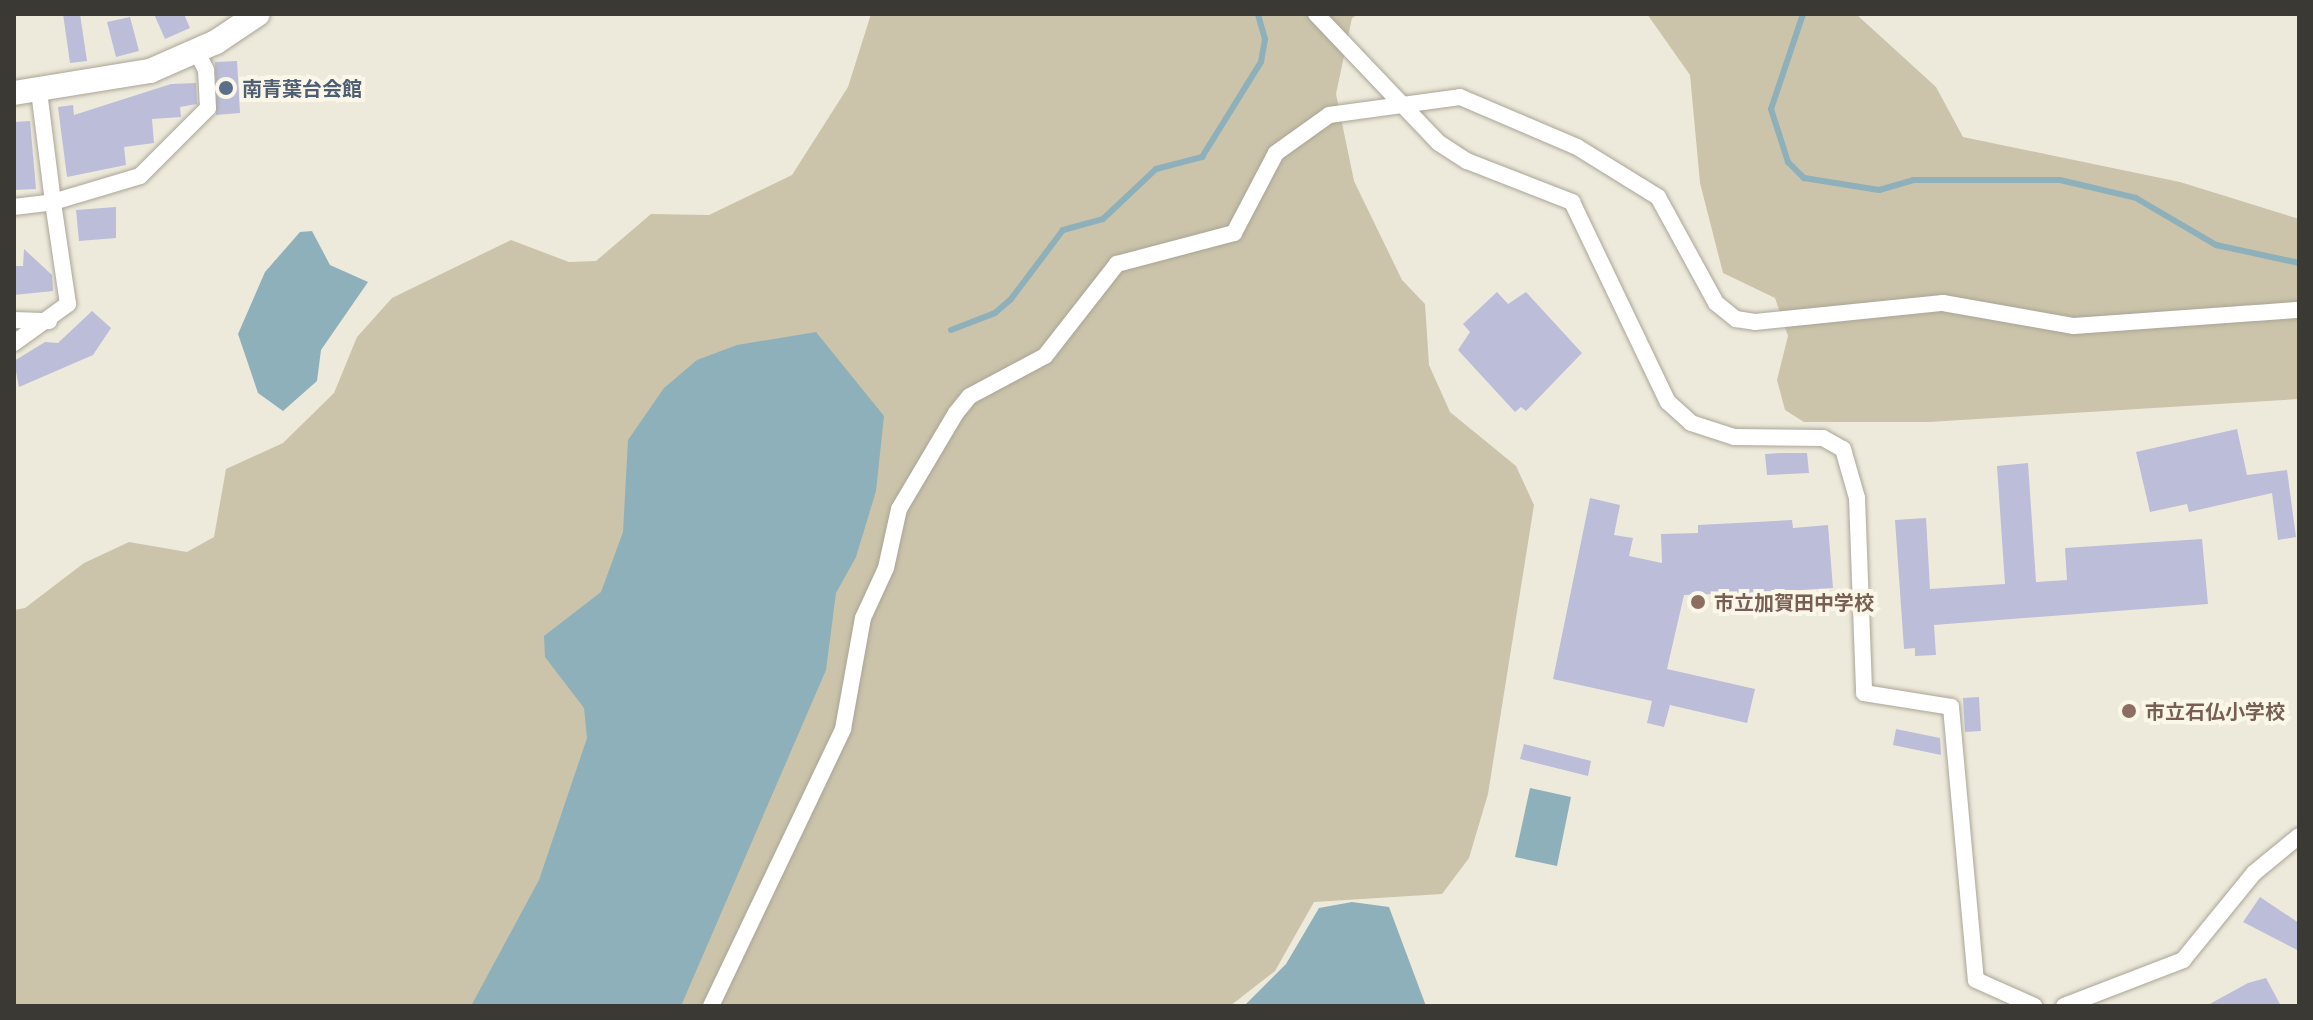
<!DOCTYPE html>
<html>
<head>
<meta charset="utf-8">
<style>
	body { margin:0 }
	#map { position:relative; width:2313px; height:1020px; overflow:hidden; background:#eeeadb; font-family:"Asap Condensed","Noto Sans JP",sans-serif }
	div>[style] { position:absolute }
	[style*='--x'] { left:calc(var(--x)*1px); top:calc(var(--y)*1px); width:calc(var(--w)*1px); rotate:calc(var(--a)*1deg) }
	.green>* { inset:0; background:#cbc4aa }
	.water>* { inset:0; background:#8eb0ba }
	.stream>* { height:6px; margin:-3px; padding:0 3px; transform-origin:3px; border-radius:3px; background:#8eb0ba }
	.building>* { inset:0; background:#bcbdd9 }
	.roads { filter:drop-shadow(0 0 2px #a9a597) drop-shadow(0 0 2px #a9a597) }
	.street>* { height:16px; margin:-8px; padding:0 8px; transform-origin:8px; border-radius:8px; background:#fff }
	.secondary>* { height:24px; margin:-12px; padding:0 12px; transform-origin:12px; border-radius:12px; background:#fff }
	.dots>* { width:22px; height:22px; translate:-50% -50%; box-sizing:border-box; border:4px solid #fbf7e8; border-radius:50% }
	span { translate:-50% -50%; white-space:nowrap; text-align:center; line-height:1.15; -webkit-text-stroke:8px #fbf7e8; paint-order:stroke }
	.service-label { font-size:20px; color:#4e5e75; font-weight:700 }
	.left { translate:0 -50%; text-align:left }
	.education-label { font-size:20px; color:#785e54; font-weight:700 }
	.frame { position:absolute; inset:0; border:16px solid #3a3933; pointer-events:none }
</style>
</head>
<body>
<div id="map">
	<div class="green">
		<i style="clip-path:polygon(871px 14px,1359px 14px,1352px 18px,1336px 94px,1354px 181px,1402px 280px,1425px 304px,1429px 365px,1450px 412px,1516px 466px,1534px 505px,1488px 794px,1469px 858px,1442px 894px,1314px 902px,1275px 971px,1230px 1006px,14px 1006px,14px 610px,25px 608px,84px 563px,129px 542px,187px 552px,214px 537px,226px 469px,283px 443px,334px 393px,357px 337px,392px 298px,511px 240px,569px 262px,596px 261px,651px 214px,709px 215px,792px 175px,848px 87px)"></i>
		<i style="clip-path:polygon(1647px 14px,1856px 14px,1936px 87px,1963px 137px,2180px 182px,2299px 219px,2299px 399px,1929px 422px,1804px 422px,1785px 410px,1777px 380px,1788px 336px,1775px 298px,1723px 273px,1700px 183px,1690px 75px)"></i>
	</div>
	<div class="water">
		<i style="clip-path:polygon(312px 231px,330px 265px,368px 282px,321px 350px,317px 381px,283px 411px,258px 393px,238px 334px,265px 272px,300px 232px)"></i>
		<i style="clip-path:polygon(816px 332px,884px 416px,876px 491px,856px 557px,836px 593px,826px 670px,681px 1006px,471px 1006px,539px 880px,587px 738px,584px 708px,545px 657px,544px 636px,601px 592px,623px 532px,628px 440px,664px 388px,697px 360px,737px 345px)"></i>
		<i style="clip-path:polygon(1530px 788px,1571px 797px,1557px 866px,1515px 857px)"></i>
		<i style="clip-path:polygon(1352px 902px,1389px 907px,1426px 1006px,1244px 1006px,1286px 964px,1319px 908px)"></i>
	</div>
	<div class="stream">
		<i style="--x:1803;--y:14;--w:100;--a:108.6"></i>
		<i style="--x:1771;--y:109;--w:56;--a:72.2"></i>
		<i style="--x:1788;--y:162;--w:23;--a:45"></i>
		<i style="--x:1804;--y:178;--w:76;--a:9.1"></i>
		<i style="--x:1879;--y:190;--w:35;--a:-16"></i>
		<i style="--x:1913;--y:180;--w:147;--a:0"></i>
		<i style="--x:2060;--y:180;--w:78;--a:13.3"></i>
		<i style="--x:2136;--y:198;--w:93;--a:30.4"></i>
		<i style="--x:2216;--y:245;--w:85;--a:12.2"></i>
		<i style="--x:951;--y:330;--w:47;--a:-21.1"></i>
		<i style="--x:995;--y:313;--w:21;--a:-41"></i>
		<i style="--x:1011;--y:299;--w:86;--a:-53"></i>
		<i style="--x:1063;--y:230;--w:41;--a:-15.4"></i>
		<i style="--x:1103;--y:219;--w:73;--a:-43.3"></i>
		<i style="--x:1156;--y:169;--w:48;--a:-14.6"></i>
		<i style="--x:1202;--y:157;--w:112;--a:-58.2"></i>
		<i style="--x:1261;--y:62;--w:23;--a:-80"></i>
		<i style="--x:1265;--y:39;--w:26;--a:-106"></i>
	</div>
	<div class="building">
		<i style="clip-path:polygon(63px 14px,80px 14px,87px 61px,70px 63px)"></i>
		<i style="clip-path:polygon(154px 14px,184px 14px,190px 28px,165px 39px)"></i>
		<i style="clip-path:polygon(130px 17px,139px 51px,116px 57px,107px 22px)"></i>
		<i style="clip-path:polygon(237px 61px,240px 113px,216px 115px,215px 62px)"></i>
		<i style="clip-path:polygon(196px 83px,197px 104px,180px 107px,181px 117px,152px 119px,154px 143px,124px 147px,126px 165px,67px 177px,58px 107px,73px 105px,74px 115px,171px 84px)"></i>
		<i style="clip-path:polygon(30px 121px,36px 189px,14px 190px,14px 122px)"></i>
		<i style="clip-path:polygon(116px 207px,116px 238px,79px 241px,76px 210px)"></i>
		<i style="clip-path:polygon(24px 249px,52px 275px,53px 291px,14px 295px,14px 266px,23px 266px)"></i>
		<i style="clip-path:polygon(1497px 292px,1508px 304px,1526px 292px,1582px 353px,1526px 411px,1521px 407px,1515px 412px,1458px 350px,1470px 332px,1463px 324px)"></i>
		<i style="clip-path:polygon(92px 311px,111px 328px,93px 355px,19px 387px,14px 361px,45px 342px,58px 343px)"></i>
		<i style="clip-path:polygon(2237px 429px,2247px 475px,2287px 470px,2296px 537px,2278px 540px,2272px 493px,2189px 512px,2187px 504px,2150px 512px,2136px 452px)"></i>
		<i style="clip-path:polygon(1782px 453px,1807px 453px,1809px 473px,1767px 475px,1765px 454px)"></i>
		<i style="clip-path:polygon(2028px 463px,2036px 582px,2067px 580px,2065px 548px,2202px 539px,2208px 604px,1934px 625px,1936px 655px,1915px 656px,1915px 648px,1904px 649px,1895px 520px,1926px 518px,1930px 589px,2005px 584px,1997px 466px)"></i>
		<i style="clip-path:polygon(1590px 498px,1620px 505px,1614px 535px,1633px 538px,1629px 556px,1662px 563px,1661px 534px,1698px 533px,1698px 525px,1792px 520px,1793px 528px,1828px 525px,1833px 588px,1785px 591px,1783px 605px,1716px 609px,1715px 594px,1684px 595px,1667px 669px,1755px 689px,1747px 723px,1670px 705px,1664px 727px,1647px 723px,1652px 701px,1553px 679px)"></i>
		<i style="clip-path:polygon(1979px 697px,1981px 731px,1965px 732px,1963px 698px)"></i>
		<i style="clip-path:polygon(1896px 729px,1940px 738px,1941px 755px,1893px 745px)"></i>
		<i style="clip-path:polygon(1524px 744px,1591px 761px,1588px 776px,1520px 759px)"></i>
		<i style="clip-path:polygon(2260px 897px,2299px 923px,2299px 951px,2243px 922px)"></i>
		<i style="clip-path:polygon(2266px 978px,2281px 1006px,2206px 1006px,2248px 983px)"></i>
	</div>
	<div class="roads">
		<div class="street">
			<i style="--x:1316;--y:14;--w:178;--a:46.4"></i>
			<i style="--x:1439;--y:143;--w:33;--a:33"></i>
			<i style="--x:1467;--y:161;--w:113;--a:21.3"></i>
			<i style="--x:1572;--y:202;--w:222;--a:64.4"></i>
			<i style="--x:1668;--y:402;--w:31;--a:42"></i>
			<i style="--x:1691;--y:423;--w:45;--a:18"></i>
			<i style="--x:1734;--y:437;--w:89;--a:0.6"></i>
			<i style="--x:1823;--y:438;--w:23;--a:29"></i>
			<i style="--x:1843;--y:449;--w:51;--a:74.1"></i>
			<i style="--x:1857;--y:498;--w:195;--a:87.9"></i>
			<i style="--x:1864;--y:693;--w:88;--a:9.1"></i>
			<i style="--x:1951;--y:707;--w:274;--a:84.8"></i>
			<i style="--x:1976;--y:980;--w:64;--a:24.1"></i>
			<i style="--x:14;--y:207;--w:39;--a:-7"></i>
			<i style="--x:53;--y:202;--w:112;--a:-97.2"></i>
			<i style="--x:14;--y:320;--w:35;--a:2"></i>
			<i style="--x:14;--y:343;--w:67;--a:-35.8"></i>
			<i style="--x:68;--y:304;--w:103;--a:-98.4"></i>
			<i style="--x:53;--y:202;--w:91;--a:-16.6"></i>
			<i style="--x:140;--y:176;--w:96;--a:-45"></i>
			<i style="--x:208;--y:108;--w:38;--a:-93"></i>
			<i style="--x:206;--y:70;--w:20;--a:-117"></i>
			<i style="--x:711;--y:1006;--w:307;--a:-64.5"></i>
			<i style="--x:843;--y:729;--w:113;--a:-79.8"></i>
			<i style="--x:863;--y:618;--w:55;--a:-65.3"></i>
			<i style="--x:886;--y:568;--w:60;--a:-77.6"></i>
			<i style="--x:899;--y:509;--w:112;--a:-59.3"></i>
			<i style="--x:956;--y:413;--w:22;--a:-51"></i>
			<i style="--x:970;--y:396;--w:85;--a:-28.1"></i>
			<i style="--x:1045;--y:356;--w:117;--a:-52"></i>
			<i style="--x:1117;--y:264;--w:121;--a:-14.8"></i>
			<i style="--x:1234;--y:233;--w:90;--a:-62.3"></i>
			<i style="--x:1276;--y:153;--w:65;--a:-35.6"></i>
			<i style="--x:1329;--y:115;--w:132;--a:-7.8"></i>
			<i style="--x:1460;--y:97;--w:127;--a:23.1"></i>
			<i style="--x:1577;--y:147;--w:95;--a:31.7"></i>
			<i style="--x:1658;--y:197;--w:121;--a:61.3"></i>
			<i style="--x:1716;--y:303;--w:26;--a:39"></i>
			<i style="--x:1736;--y:319;--w:19;--a:9"></i>
			<i style="--x:1755;--y:322;--w:189;--a:-5.8"></i>
			<i style="--x:1943;--y:303;--w:133;--a:10"></i>
			<i style="--x:2074;--y:326;--w:226;--a:-4.1"></i>
			<i style="--x:2064;--y:1006;--w:128;--a:-21.1"></i>
			<i style="--x:2183;--y:960;--w:112;--a:-50.8"></i>
			<i style="--x:2254;--y:873;--w:58;--a:-39.4"></i>
		</div>
		<div class="secondary">
			<i style="--x:14;--y:93;--w:138;--a:-9.2"></i>
			<i style="--x:150;--y:71;--w:72;--a:-23.7"></i>
			<i style="--x:216;--y:42;--w:50;--a:-33.7"></i>
		</div>
	</div>
	<div class="dots">
		<i style="left:226px;top:88px;background:#5c6f8a"></i>
		<i style="left:1698px;top:602px;background:#8d6e63"></i>
		<i style="left:2129px;top:711px;background:#8d6e63"></i>
	</div>
	<div class="service-label">
		<span class="left" style="left:242px;top:88px">南青葉台会館</span>
	</div>
	<div class="education-label">
		<span class="left" style="left:1714px;top:602px">市立加賀田中学校</span>
		<span class="left" style="left:2145px;top:711px">市立石仏小学校</span>
	</div>
	<div class="frame"></div>
</div>
</body>
</html>
